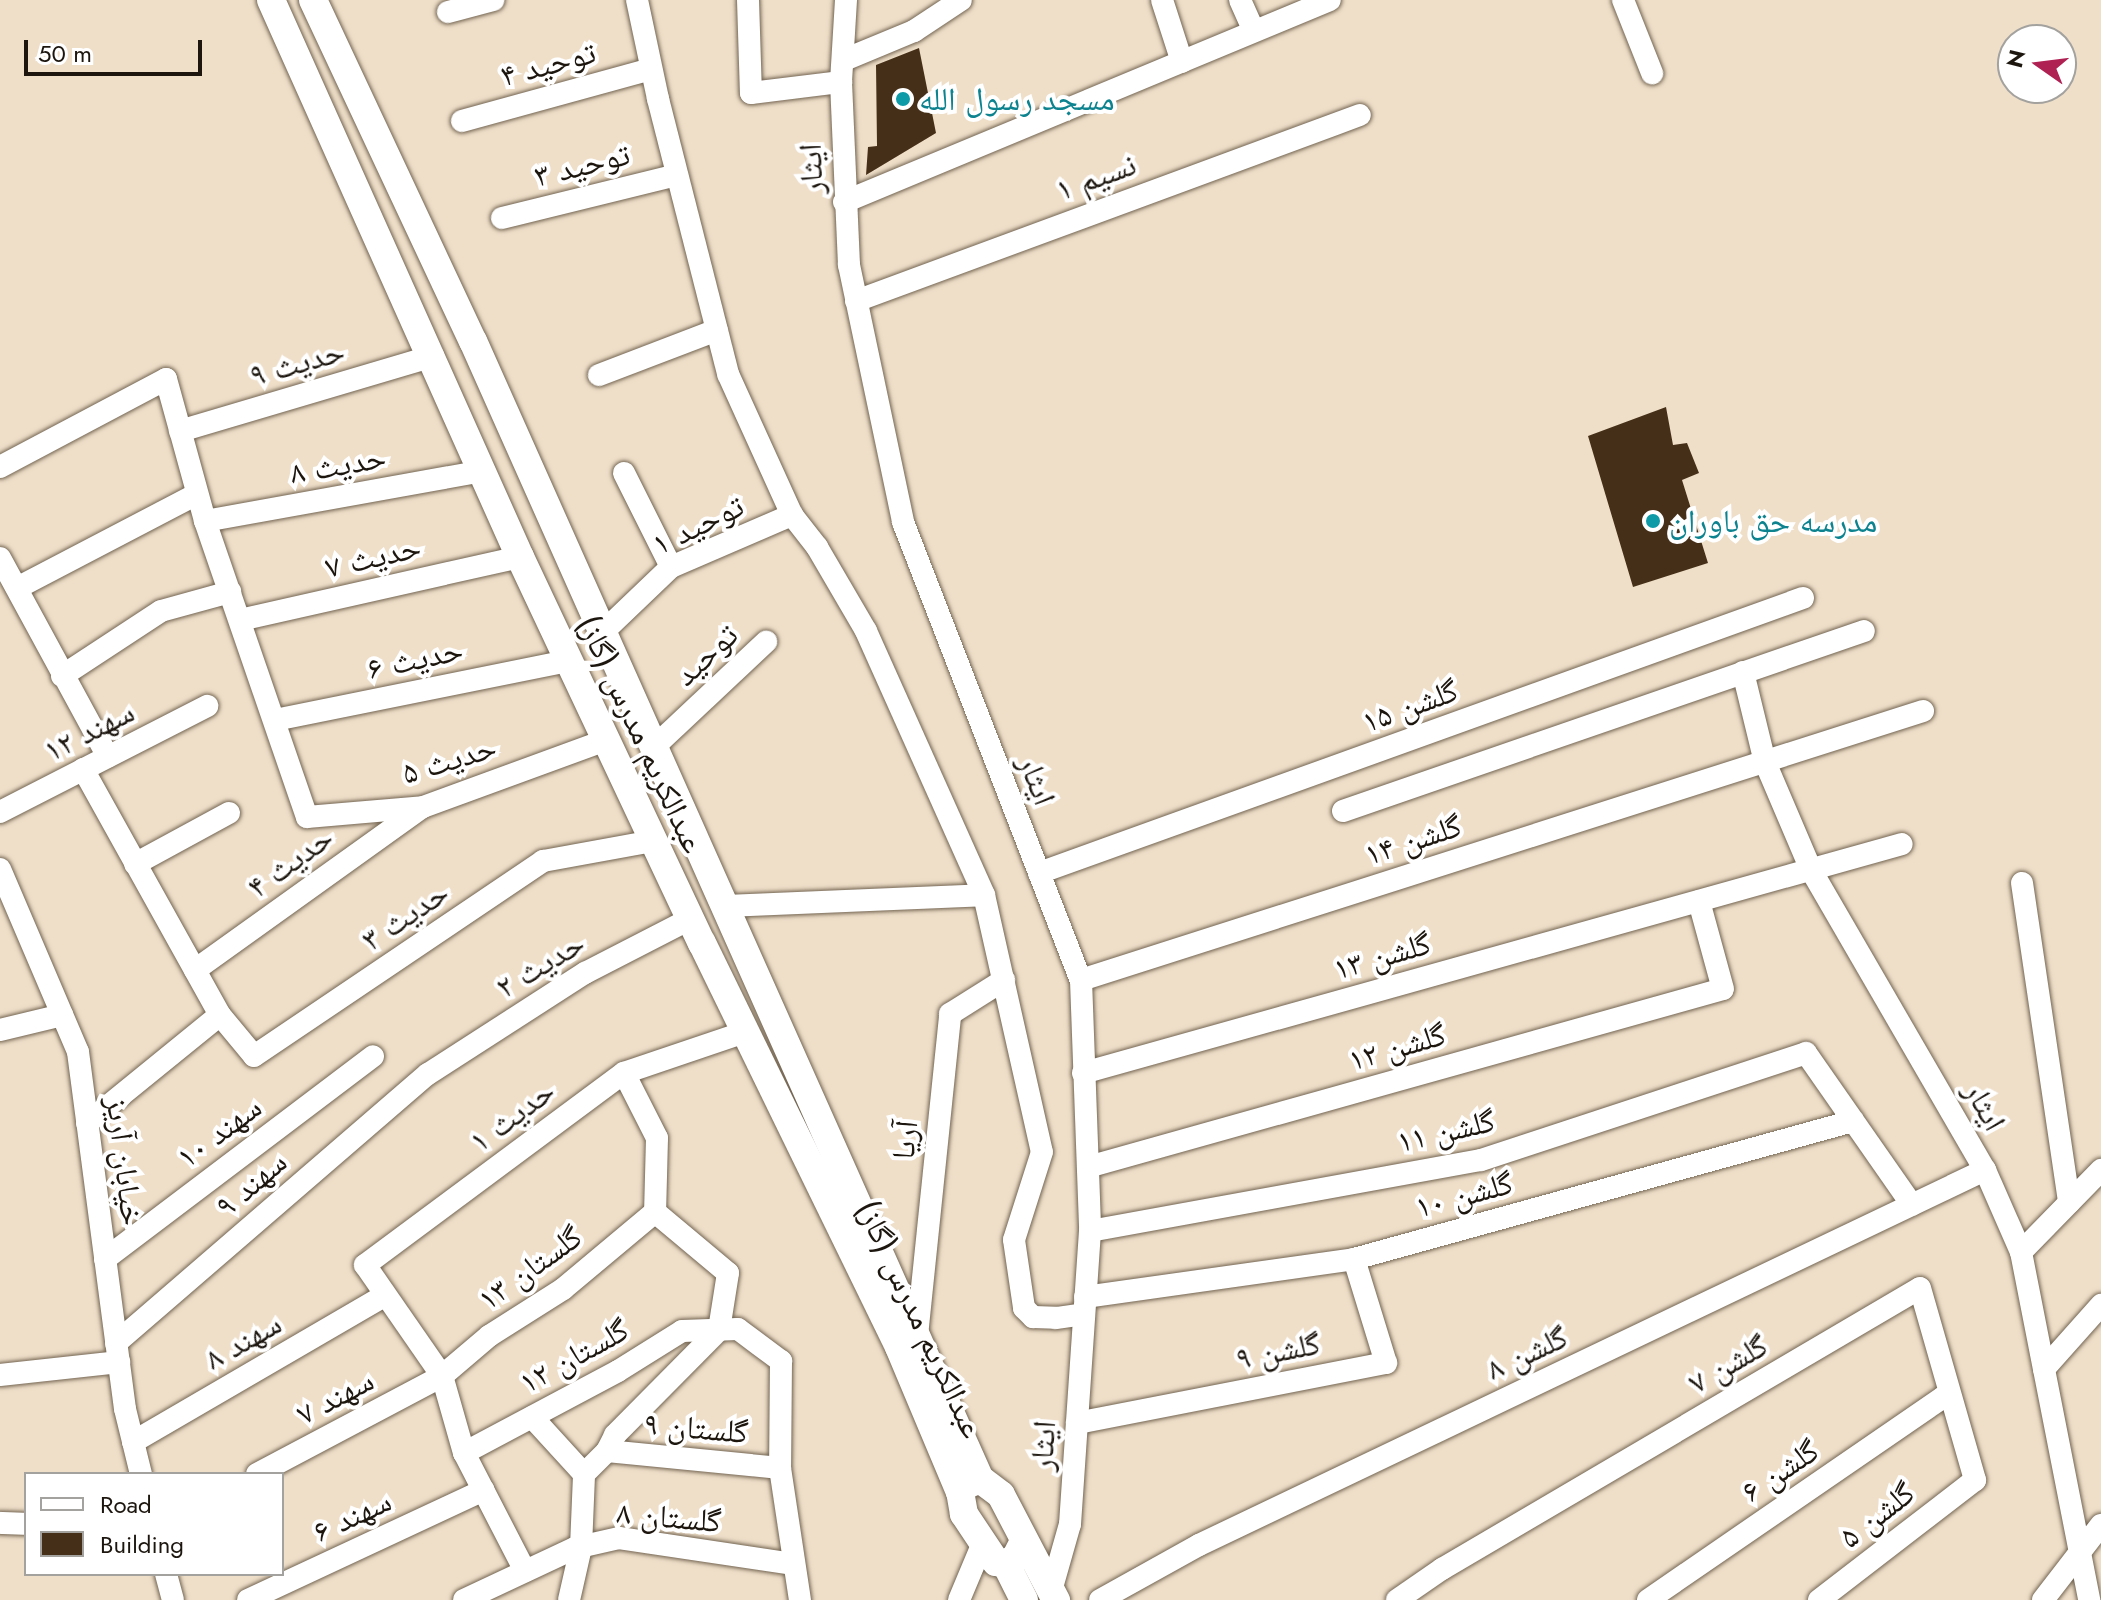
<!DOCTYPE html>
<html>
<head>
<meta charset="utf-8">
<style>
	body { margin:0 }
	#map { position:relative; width:2101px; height:1600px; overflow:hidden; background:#efdfc9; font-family:Jost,"Noto Naskh Arabic",sans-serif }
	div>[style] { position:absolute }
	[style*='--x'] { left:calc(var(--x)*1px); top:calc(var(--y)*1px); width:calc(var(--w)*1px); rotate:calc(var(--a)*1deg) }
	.building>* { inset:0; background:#462f18 }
	.roads { filter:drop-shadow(0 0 2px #726451) drop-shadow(0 0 2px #726451) }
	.minor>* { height:22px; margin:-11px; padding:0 11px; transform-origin:11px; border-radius:11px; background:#fff }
	.tertiary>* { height:28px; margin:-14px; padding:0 14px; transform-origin:14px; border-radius:14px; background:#fff }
	.dots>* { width:22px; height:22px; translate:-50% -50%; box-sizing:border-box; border:4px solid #fff; border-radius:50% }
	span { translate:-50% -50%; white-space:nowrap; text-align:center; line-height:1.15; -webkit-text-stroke:8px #fff; paint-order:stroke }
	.street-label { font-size:32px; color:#1c160f }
	.culture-label { font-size:32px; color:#0d838f }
	.left { translate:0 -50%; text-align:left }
	.legend { position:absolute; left:24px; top:1472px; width:260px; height:104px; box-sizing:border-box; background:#fff; border:2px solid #a4a29f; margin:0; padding:10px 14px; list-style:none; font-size:24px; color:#1c160f }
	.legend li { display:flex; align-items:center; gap:16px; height:40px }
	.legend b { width:40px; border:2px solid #a4a29f }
	.north { position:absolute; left:1997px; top:24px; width:80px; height:80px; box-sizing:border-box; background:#fff; border:2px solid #a4a29f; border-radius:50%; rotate:284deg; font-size:22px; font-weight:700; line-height:32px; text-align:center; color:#1c160f }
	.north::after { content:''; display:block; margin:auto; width:28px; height:36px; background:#af2053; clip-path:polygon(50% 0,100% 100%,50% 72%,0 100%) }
	.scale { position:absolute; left:24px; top:40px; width:178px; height:36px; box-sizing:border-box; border:4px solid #1c160f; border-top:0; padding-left:10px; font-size:24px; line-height:28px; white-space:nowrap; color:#1c160f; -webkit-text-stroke:6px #fff; paint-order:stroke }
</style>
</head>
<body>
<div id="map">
	<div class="building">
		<i style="clip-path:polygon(919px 48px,936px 133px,866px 175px,868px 147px,877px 146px,876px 65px)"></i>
		<i style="clip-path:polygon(1666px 407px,1673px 445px,1687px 443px,1699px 473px,1682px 480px,1708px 563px,1633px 587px,1588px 436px)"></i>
	</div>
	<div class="roads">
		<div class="minor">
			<i style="--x:637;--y:0;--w:101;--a:78"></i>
			<i style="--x:658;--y:99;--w:284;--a:75.7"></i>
			<i style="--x:728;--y:374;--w:155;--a:65.6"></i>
			<i style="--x:792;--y:515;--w:41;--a:52"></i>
			<i style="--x:817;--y:547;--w:97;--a:59.7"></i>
			<i style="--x:866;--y:631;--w:289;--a:65.9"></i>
			<i style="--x:984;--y:895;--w:263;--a:77.3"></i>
			<i style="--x:1042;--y:1152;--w:92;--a:107.7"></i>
			<i style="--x:1014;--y:1240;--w:69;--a:81.6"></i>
			<i style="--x:1024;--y:1308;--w:13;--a:45"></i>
			<i style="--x:1033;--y:1317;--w:23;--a:2"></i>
			<i style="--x:1056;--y:1318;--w:28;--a:-8"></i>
			<i style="--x:748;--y:0;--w:93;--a:88.2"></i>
			<i style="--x:751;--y:93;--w:91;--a:-7"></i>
			<i style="--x:846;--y:0;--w:82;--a:93.5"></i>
			<i style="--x:841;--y:82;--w:183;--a:87.5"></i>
			<i style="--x:849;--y:265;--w:263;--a:78.1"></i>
			<i style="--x:903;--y:522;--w:491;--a:68.8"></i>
			<i style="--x:1081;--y:980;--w:251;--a:87.9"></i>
			<i style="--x:1090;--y:1231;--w:294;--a:93.9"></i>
			<i style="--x:1070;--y:1524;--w:70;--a:105.8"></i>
			<i style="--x:1162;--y:0;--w:65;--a:72.1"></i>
			<i style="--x:1240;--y:0;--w:34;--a:66"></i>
			<i style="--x:1623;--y:0;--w:79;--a:68.3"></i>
			<i style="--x:448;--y:12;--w:47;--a:-14.9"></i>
			<i style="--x:844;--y:60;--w:76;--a:-22.5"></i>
			<i style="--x:914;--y:31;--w:56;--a:-33.4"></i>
			<i style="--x:462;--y:121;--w:196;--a:-15.4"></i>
			<i style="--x:844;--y:202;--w:526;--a:-22.57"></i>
			<i style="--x:502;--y:218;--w:180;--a:-13.8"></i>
			<i style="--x:856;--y:301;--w:537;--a:-20.26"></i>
			<i style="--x:599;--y:375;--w:126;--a:-20.9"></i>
			<i style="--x:180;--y:431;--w:264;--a:-16.5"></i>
			<i style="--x:0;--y:467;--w:188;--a:-27.9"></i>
			<i style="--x:166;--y:379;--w:147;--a:74.6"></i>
			<i style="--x:205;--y:521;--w:313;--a:71"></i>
			<i style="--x:307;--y:817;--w:116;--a:-4.9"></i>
			<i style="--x:423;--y:807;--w:195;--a:-20.1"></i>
			<i style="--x:624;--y:473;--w:105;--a:63.4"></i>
			<i style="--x:205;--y:521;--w:281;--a:-10.2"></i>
			<i style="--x:0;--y:558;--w:226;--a:61.5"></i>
			<i style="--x:17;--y:588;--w:203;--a:-27.6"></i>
			<i style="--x:240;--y:620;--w:287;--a:-12.7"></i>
			<i style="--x:603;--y:632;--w:94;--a:-43.7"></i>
			<i style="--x:671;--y:567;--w:132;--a:-23.3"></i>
			<i style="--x:1743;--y:672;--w:93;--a:76.3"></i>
			<i style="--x:1765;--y:762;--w:117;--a:66.9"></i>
			<i style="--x:1811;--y:870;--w:347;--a:59.9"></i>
			<i style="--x:1985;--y:1170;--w:90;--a:66.3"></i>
			<i style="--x:2021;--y:1252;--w:355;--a:78.9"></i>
			<i style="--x:62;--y:676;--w:118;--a:-33.3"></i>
			<i style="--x:161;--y:611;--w:72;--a:-15.4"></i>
			<i style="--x:275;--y:720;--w:299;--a:-11.4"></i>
			<i style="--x:654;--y:747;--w:154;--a:-43.2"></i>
			<i style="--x:83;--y:769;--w:282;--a:60.9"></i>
			<i style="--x:220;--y:1015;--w:53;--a:50.3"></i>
			<i style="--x:254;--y:1056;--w:349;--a:-34"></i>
			<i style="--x:543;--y:861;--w:112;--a:-10.3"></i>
			<i style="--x:1343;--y:811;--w:551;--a:-19.06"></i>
			<i style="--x:0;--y:812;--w:233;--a:-27.1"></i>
			<i style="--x:135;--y:864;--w:107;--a:-28.5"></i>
			<i style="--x:0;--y:869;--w:199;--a:66.9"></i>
			<i style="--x:78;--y:1052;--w:360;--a:82.5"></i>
			<i style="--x:125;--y:1409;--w:67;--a:76.2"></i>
			<i style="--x:1039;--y:873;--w:812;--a:-19.8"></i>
			<i style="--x:2022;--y:883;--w:323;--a:81.6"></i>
			<i style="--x:725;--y:906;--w:259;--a:-2.4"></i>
			<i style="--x:195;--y:970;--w:278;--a:-35.6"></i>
			<i style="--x:1081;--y:980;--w:884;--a:-17.72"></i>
			<i style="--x:0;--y:1030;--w:64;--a:-13.6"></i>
			<i style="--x:624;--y:1073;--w:73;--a:63.1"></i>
			<i style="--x:657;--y:1138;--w:74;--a:91.5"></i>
			<i style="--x:1083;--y:1073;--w:850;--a:-15.62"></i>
			<i style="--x:87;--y:1123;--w:171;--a:-39.1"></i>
			<i style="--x:1088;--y:1167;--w:659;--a:-15.66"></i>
			<i style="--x:1723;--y:989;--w:91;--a:-105.3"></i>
			<i style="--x:655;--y:1212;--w:95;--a:39.9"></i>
			<i style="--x:728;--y:1273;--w:58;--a:99"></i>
			<i style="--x:1090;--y:1231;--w:397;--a:-10.3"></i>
			<i style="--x:1481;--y:1160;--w:342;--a:-18.2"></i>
			<i style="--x:1806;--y:1053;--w:185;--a:55.1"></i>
			<i style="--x:2021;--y:1252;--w:115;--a:-45.7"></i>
			<i style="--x:105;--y:1259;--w:336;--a:-37.1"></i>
			<i style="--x:1085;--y:1297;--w:272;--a:-8"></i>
			<i style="--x:1354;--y:1259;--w:518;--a:-15.46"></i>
			<i style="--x:917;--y:1336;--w:324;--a:-84.1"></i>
			<i style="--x:950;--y:1014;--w:64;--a:-32.2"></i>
			<i style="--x:116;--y:1343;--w:412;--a:-40.8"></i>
			<i style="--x:428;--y:1074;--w:187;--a:-32.8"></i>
			<i style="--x:585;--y:973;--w:118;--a:-27.2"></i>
			<i style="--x:2044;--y:1369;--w:86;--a:-48.3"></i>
			<i style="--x:0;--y:1375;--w:120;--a:-6.2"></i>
			<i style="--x:532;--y:1417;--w:77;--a:47.6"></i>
			<i style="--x:1077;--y:1423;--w:315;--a:-11"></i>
			<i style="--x:1386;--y:1363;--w:109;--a:-107.1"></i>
			<i style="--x:133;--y:1442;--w:290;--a:-30.2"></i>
			<i style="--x:607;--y:1451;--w:174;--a:5.6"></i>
			<i style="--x:464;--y:1453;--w:174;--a:-28"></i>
			<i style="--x:618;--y:1371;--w:75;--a:-32"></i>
			<i style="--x:682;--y:1331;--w:56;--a:-2"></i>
			<i style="--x:738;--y:1329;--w:54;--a:36.7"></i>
			<i style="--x:781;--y:1361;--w:107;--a:90.5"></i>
			<i style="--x:780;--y:1468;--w:134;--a:81.4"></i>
			<i style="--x:257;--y:1474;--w:209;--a:-27.9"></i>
			<i style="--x:442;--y:1376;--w:62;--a:-40.4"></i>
			<i style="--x:489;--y:1336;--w:88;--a:-32.4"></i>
			<i style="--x:563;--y:1289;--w:120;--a:-39.9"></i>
			<i style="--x:0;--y:1523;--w:26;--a:2"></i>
			<i style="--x:525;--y:1571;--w:133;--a:-117.3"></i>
			<i style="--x:464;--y:1453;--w:80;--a:-105.9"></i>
			<i style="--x:442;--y:1376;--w:135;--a:-124.7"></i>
			<i style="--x:365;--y:1265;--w:322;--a:-36.6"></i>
			<i style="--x:624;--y:1073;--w:128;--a:-18.7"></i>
			<i style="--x:166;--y:1574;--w:27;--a:75"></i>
			<i style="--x:248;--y:1600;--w:260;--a:-25"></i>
			<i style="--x:464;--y:1600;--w:123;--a:-25.1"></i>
			<i style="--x:575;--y:1548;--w:45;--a:-12.8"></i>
			<i style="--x:619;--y:1538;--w:177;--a:8.5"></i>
			<i style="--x:569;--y:1600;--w:54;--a:-77.2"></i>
			<i style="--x:581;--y:1547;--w:73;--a:-87.6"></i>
			<i style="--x:584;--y:1474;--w:33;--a:-45"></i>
			<i style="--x:607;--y:1451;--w:18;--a:-63"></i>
			<i style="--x:615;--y:1435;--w:148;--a:-45.3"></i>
			<i style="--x:959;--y:1600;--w:60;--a:-67.3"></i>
			<i style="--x:1100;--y:1600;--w:113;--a:-29.1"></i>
			<i style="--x:1199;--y:1545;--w:871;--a:-25.51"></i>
			<i style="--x:1397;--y:1600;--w:55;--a:-34.6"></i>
			<i style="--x:1442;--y:1569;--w:554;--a:-30.45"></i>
			<i style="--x:1920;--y:1288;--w:200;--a:74"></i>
			<i style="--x:1975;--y:1480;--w:197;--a:142.4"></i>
			<i style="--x:1648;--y:1600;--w:364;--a:-34.5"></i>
			<i style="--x:2043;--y:1600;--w:95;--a:-52.3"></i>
		</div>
		<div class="tertiary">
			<i style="--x:271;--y:0;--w:610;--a:65.91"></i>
			<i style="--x:520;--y:557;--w:427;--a:64.8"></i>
			<i style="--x:702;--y:943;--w:449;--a:64"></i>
			<i style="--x:899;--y:1347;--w:157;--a:67.2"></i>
			<i style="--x:313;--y:0;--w:377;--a:64.9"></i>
			<i style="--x:473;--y:341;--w:1246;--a:65.99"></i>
			<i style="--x:1024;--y:1541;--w:18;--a:117"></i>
			<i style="--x:1016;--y:1557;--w:12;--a:145"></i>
			<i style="--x:1006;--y:1564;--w:10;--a:-169"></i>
			<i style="--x:996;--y:1562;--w:58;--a:-123.7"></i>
			<i style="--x:964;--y:1514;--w:22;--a:-100"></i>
			<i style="--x:960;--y:1492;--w:7;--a:-56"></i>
			<i style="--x:964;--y:1486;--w:17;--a:-24"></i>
			<i style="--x:980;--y:1479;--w:26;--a:37"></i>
			<i style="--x:1001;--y:1495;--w:119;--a:62.4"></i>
			<i style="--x:1006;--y:1564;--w:40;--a:63.4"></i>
		</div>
	</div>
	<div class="dots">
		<i style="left:903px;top:99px;background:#0f9aa8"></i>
		<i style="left:1653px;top:521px;background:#0f9aa8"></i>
	</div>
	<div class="street-label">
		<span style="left:548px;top:64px;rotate:-15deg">توحید ۴</span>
		<span style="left:582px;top:165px;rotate:-14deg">توحید ۳</span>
		<span style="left:811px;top:169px;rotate:-92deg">ایثار</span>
		<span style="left:1096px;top:177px;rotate:-20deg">نسیم ۱</span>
		<span style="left:297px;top:363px;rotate:-16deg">حدیث ۹</span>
		<span style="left:338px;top:465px;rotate:-10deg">حدیث ۸</span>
		<span style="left:698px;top:525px;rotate:-26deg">توحید ۱</span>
		<span style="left:373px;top:557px;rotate:-13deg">حدیث ۷</span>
		<span style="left:706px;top:655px;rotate:-43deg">توحید</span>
		<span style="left:415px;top:659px;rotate:-12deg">حدیث ۶</span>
		<span style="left:1410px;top:706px;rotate:-20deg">گلشن ۱۵</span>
		<span style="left:89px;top:731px;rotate:-27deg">سهند ۱۲</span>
		<span style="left:641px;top:734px;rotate:65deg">عبدالکریم مدرس (گاز)</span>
		<span style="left:449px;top:760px;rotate:-17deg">حدیث ۵</span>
		<span style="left:1037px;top:780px;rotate:69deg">ایثار</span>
		<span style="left:1413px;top:840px;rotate:-18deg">گلشن ۱۴</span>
		<span style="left:290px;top:862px;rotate:-36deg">حدیث ۴</span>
		<span style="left:405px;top:916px;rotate:-34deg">حدیث ۳</span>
		<span style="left:1382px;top:956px;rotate:-16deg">گلشن ۱۳</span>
		<span style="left:540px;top:965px;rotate:-31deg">حدیث ۲</span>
		<span style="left:1397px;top:1047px;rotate:-16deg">گلشن ۱۲</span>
		<span style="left:1985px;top:1106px;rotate:61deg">ایثار</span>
		<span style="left:512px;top:1116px;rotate:-37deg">حدیث ۱</span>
		<span style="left:1446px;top:1131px;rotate:-13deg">گلشن ۱۱</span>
		<span style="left:219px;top:1132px;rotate:-37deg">سهند ۱۰</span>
		<span style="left:905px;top:1140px;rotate:-84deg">آریا</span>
		<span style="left:125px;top:1161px;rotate:83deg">خیابان آریز</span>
		<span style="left:251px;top:1184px;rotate:-41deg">سهند ۹</span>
		<span style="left:1464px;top:1195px;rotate:-15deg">گلشن ۱۰</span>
		<span style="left:530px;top:1268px;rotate:-36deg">گلستان ۱۳</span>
		<span style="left:920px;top:1319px;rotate:65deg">عبدالکریم مدرس (گاز)</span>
		<span style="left:243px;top:1341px;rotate:-30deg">سهند ۸</span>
		<span style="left:1278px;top:1351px;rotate:-11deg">گلشن ۹</span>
		<span style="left:1527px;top:1353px;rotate:-25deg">گلشن ۸</span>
		<span style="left:574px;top:1356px;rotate:-29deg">گلستان ۱۲</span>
		<span style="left:1728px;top:1364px;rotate:-30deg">گلشن ۷</span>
		<span style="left:335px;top:1397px;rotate:-28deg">سهند ۷</span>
		<span style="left:696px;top:1428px;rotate:5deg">گلستان ۹</span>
		<span style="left:1043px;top:1446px;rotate:-86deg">ایثار</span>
		<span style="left:1780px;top:1471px;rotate:-34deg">گلشن ۶</span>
		<span style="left:1877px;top:1515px;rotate:-38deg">گلشن ۵</span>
		<span style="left:352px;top:1516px;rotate:-25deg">سهند ۶</span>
		<span style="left:669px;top:1517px;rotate:5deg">گلستان ۸</span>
	</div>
	<div class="culture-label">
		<span class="left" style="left:919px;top:99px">مسجد رسول الله</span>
		<span class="left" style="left:1669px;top:521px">مدرسه حق باوران</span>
	</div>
	<ul class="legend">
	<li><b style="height:10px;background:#fff"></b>Road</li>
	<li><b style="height:22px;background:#462f18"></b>Building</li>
	</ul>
	<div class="north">N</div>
	<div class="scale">50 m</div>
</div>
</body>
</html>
